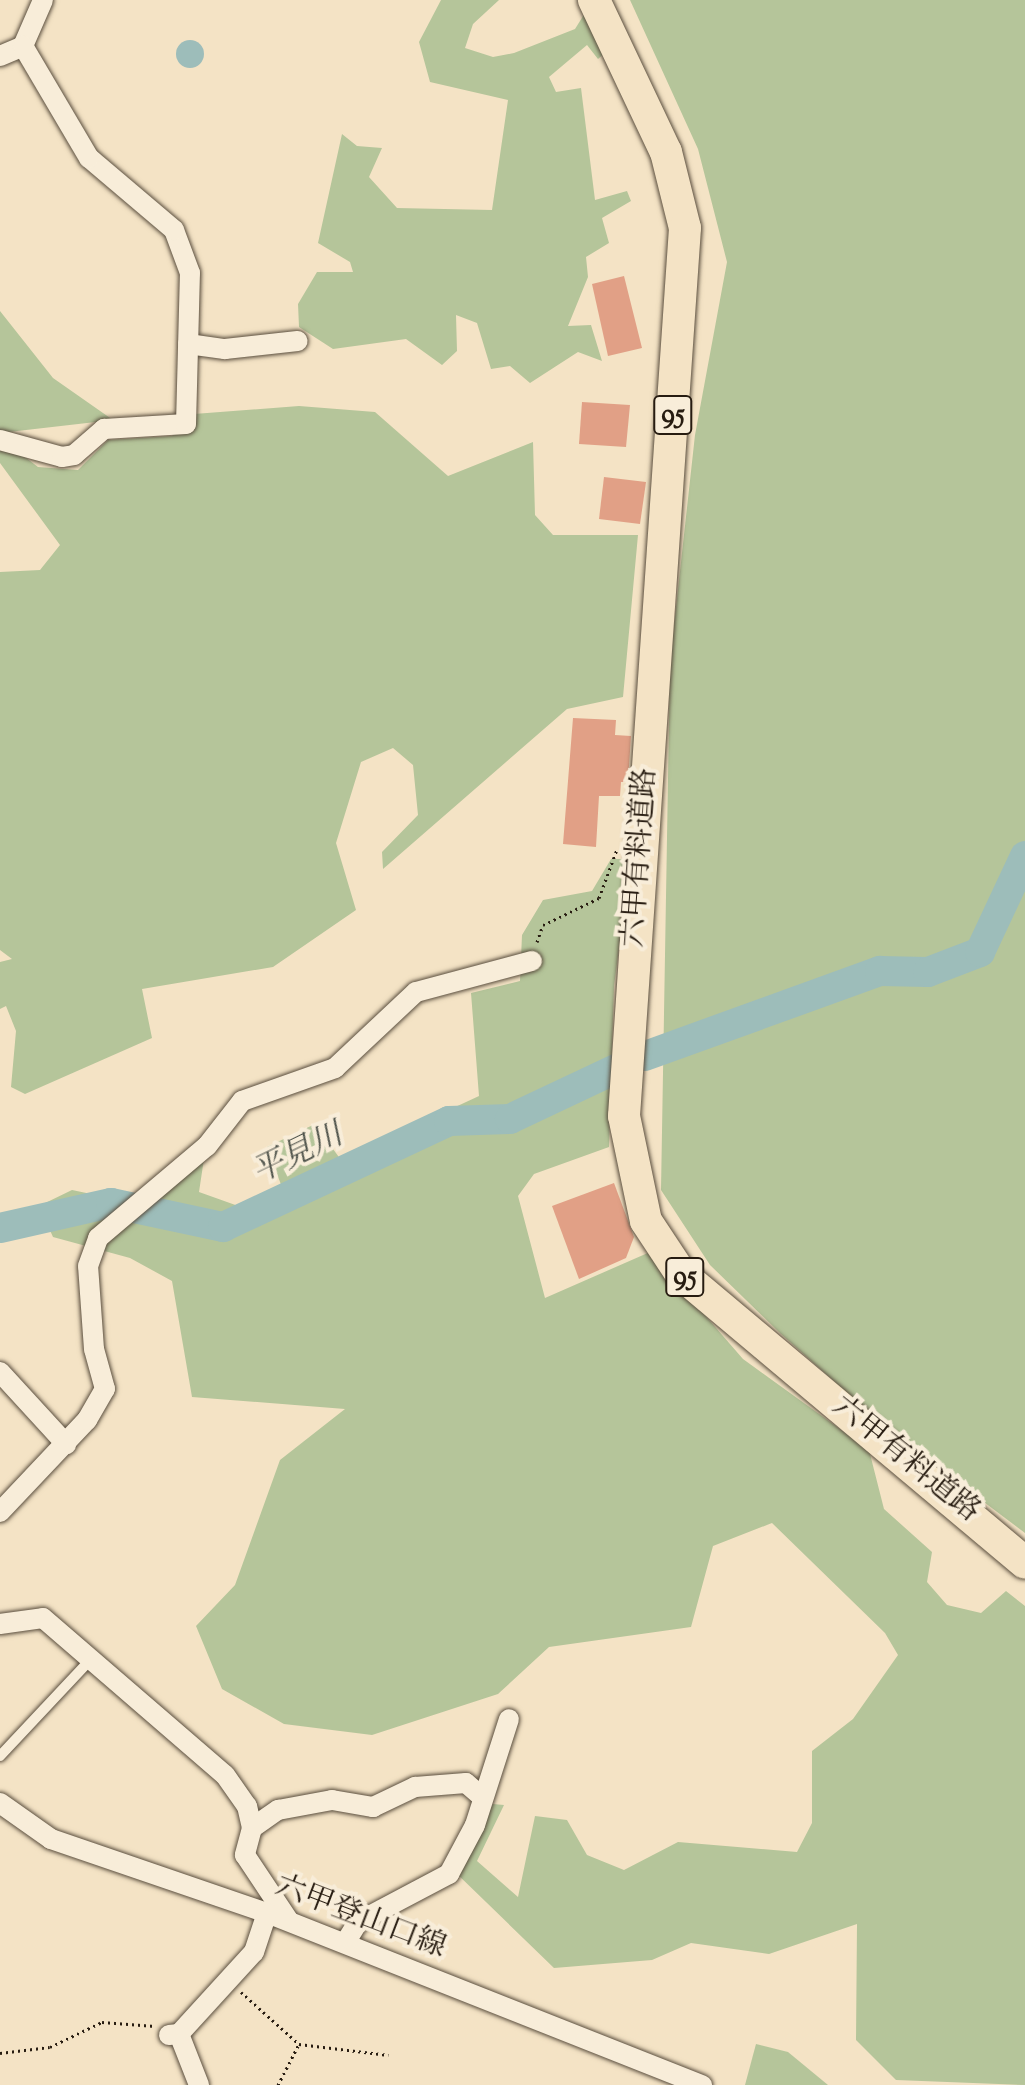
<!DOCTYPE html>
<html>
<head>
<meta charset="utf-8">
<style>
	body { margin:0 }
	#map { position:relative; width:1025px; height:2085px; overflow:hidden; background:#f4e3c5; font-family:"Sorts Mill Goudy","Noto Serif JP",serif }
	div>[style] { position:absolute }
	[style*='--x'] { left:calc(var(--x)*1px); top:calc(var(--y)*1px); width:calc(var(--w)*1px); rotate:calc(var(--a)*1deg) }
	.green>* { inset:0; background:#b5c59a }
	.water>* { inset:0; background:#9dbdba }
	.round { border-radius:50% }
	.river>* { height:30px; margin:-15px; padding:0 15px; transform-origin:15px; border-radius:15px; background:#9dbdba }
	.building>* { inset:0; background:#e1a086 }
	.path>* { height:3px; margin-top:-1.5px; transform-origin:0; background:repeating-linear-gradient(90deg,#271c11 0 2px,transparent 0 6px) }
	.roads { filter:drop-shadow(0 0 2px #5a4e3e) drop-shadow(0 0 2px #5a4e3e) }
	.lane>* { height:10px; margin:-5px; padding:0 5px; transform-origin:5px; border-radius:5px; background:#f8edd9 }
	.street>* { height:20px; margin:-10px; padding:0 10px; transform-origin:10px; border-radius:10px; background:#f8edd9 }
	.primary>* { height:32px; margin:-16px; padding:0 16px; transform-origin:16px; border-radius:16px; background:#f4e3c5 }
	span { translate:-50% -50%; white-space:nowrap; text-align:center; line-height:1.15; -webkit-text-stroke:8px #f8edd9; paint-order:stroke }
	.shield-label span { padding:2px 6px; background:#f8edd9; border:2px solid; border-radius:6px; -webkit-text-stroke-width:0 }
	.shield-label { font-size:28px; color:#271c11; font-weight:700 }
	.street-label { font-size:30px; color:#271c11 }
	.water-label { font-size:32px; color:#50544c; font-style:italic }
</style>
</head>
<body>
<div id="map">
	<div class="green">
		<i style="clip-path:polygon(441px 0,499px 0,473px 24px,465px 48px,493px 57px,514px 53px,575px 29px,585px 13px,606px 52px,598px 59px,587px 45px,549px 77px,556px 92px,581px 88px,595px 200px,627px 191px,631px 201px,602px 218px,609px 243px,586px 257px,588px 277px,568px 326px,591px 325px,602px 361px,578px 352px,530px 383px,510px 366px,491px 369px,477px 323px,456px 315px,457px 351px,442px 365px,406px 339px,333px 349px,299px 327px,298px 304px,317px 272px,353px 272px,350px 262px,318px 243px,342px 134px,357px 146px,382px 148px,369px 177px,397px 208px,492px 210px,508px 100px,430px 82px,419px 42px)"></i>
		<i style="clip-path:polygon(630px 0,1025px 0,1025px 1533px,891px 1432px,781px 1334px,710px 1265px,661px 1190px,670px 662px,695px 435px,727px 262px,698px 149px)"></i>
		<i style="clip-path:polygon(0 311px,53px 378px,113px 420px,0 433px)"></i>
		<i style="clip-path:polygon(299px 406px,375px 412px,448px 476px,533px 442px,535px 515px,553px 535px,638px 535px,623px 697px,567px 709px,383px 869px,382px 852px,418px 815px,413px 765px,393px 748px,361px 762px,336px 843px,356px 910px,273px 967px,142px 989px,152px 1038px,25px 1094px,11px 1087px,16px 1031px,6px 1006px,0 1009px,0 962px,12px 959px,0 950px,0 572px,40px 570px,60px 545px,0 463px,0 450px,21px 454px,38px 467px,78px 470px,108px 440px,172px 436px,194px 414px)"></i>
		<i style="clip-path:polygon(611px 859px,631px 859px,614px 986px,609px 1147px,534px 1174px,518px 1196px,545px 1298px,650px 1252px,743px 1359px,869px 1450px,884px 1509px,932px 1552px,927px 1582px,947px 1605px,981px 1613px,1006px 1591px,1025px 1606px,1025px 2085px,896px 2080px,856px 2040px,857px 1924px,769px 1954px,691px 1943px,652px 1960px,554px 1968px,454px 1871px,493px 1804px,504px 1805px,477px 1861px,518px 1897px,535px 1816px,567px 1820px,587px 1855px,624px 1870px,678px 1842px,797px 1852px,812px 1823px,812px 1751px,853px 1719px,898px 1655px,885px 1633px,772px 1523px,713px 1546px,691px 1627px,549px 1647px,498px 1694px,372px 1735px,284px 1724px,222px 1689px,196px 1626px,235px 1585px,280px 1460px,345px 1409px,192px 1397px,172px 1281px,130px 1258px,53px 1237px,39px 1206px,72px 1190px,139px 1204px,205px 1152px,199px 1192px,241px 1207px,283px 1190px,267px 1147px,315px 1124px,341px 1160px,479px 1096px,471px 993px,520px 981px,522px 935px,543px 900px,592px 891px)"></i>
		<i style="clip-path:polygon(756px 2044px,788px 2052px,828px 2085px,745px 2085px)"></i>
	</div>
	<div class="water">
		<i class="round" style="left:176px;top:40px;width:28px;height:28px"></i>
	</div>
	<div class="river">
		<i style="--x:645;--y:1056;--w:250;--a:-19.9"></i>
		<i style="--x:880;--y:971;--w:48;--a:1.2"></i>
		<i style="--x:928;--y:972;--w:56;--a:-21"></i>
		<i style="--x:980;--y:952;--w:106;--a:-64.9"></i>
		<i style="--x:0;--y:1228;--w:114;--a:-12.7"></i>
		<i style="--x:111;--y:1203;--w:115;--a:12.1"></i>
		<i style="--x:223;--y:1227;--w:250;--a:-25.1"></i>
		<i style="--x:449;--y:1121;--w:61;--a:-1.9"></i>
		<i style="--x:510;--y:1119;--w:117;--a:-25.3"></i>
	</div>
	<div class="building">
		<i style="clip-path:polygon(624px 276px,642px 348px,608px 356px,592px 284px)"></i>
		<i style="clip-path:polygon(582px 402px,630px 405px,626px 447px,579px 444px)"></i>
		<i style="clip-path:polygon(604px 477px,646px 482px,640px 524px,599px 519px)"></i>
		<i style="clip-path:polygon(573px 718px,616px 720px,615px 735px,631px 736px,628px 782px,621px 782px,620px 796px,599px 796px,596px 847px,563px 844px)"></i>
		<i style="clip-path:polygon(614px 1183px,634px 1237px,626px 1258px,579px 1279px,552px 1206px)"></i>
	</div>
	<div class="path">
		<i style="--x:537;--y:942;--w:18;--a:-71"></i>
		<i style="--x:543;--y:925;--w:62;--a:-25.7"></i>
		<i style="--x:599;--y:898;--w:52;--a:-69.8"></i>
		<i style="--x:241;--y:1992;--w:78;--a:41.9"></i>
		<i style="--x:299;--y:2044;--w:90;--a:7"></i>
		<i style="--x:0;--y:2053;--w:50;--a:-6.8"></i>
		<i style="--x:50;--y:2047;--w:58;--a:-25.7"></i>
		<i style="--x:102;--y:2022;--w:53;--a:4.3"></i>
		<i style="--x:278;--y:2085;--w:46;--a:-62.9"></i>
	</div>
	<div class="roads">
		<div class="lane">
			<i style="--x:0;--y:1756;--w:133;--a:-46.8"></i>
		</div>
		<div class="street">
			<i style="--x:23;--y:46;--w:50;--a:-66.5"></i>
			<i style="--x:0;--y:56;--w:25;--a:-23"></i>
			<i style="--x:188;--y:344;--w:37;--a:8"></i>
			<i style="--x:225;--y:349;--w:73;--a:-6.3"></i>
			<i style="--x:0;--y:440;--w:64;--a:15.3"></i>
			<i style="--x:62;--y:457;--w:12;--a:-9"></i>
			<i style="--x:74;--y:455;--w:40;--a:-41"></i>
			<i style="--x:104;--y:429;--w:82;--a:-3.5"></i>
			<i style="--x:186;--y:424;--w:151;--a:-88.5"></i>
			<i style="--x:190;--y:273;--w:46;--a:-110.4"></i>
			<i style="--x:174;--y:230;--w:111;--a:-139.7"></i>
			<i style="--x:89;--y:158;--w:130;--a:-120.5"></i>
			<i style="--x:0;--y:1372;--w:98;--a:47.5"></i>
			<i style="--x:0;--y:1512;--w:127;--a:-46.6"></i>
			<i style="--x:87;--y:1420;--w:36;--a:-60"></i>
			<i style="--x:105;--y:1389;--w:41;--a:-105.4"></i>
			<i style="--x:94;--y:1349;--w:83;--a:-94.1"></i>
			<i style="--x:88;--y:1266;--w:30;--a:-70"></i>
			<i style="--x:98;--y:1238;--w:143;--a:-40.2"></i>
			<i style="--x:207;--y:1146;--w:57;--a:-52.1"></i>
			<i style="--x:242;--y:1101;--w:99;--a:-19.5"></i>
			<i style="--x:335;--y:1068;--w:111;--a:-43.2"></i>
			<i style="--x:416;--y:992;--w:120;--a:-15"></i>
			<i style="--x:0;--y:1624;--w:43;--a:-7.9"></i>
			<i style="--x:43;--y:1618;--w:240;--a:40.8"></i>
			<i style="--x:225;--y:1775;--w:38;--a:55"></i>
			<i style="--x:247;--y:1806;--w:23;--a:77"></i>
			<i style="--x:252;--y:1828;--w:28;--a:105"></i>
			<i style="--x:245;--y:1855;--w:79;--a:56.3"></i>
			<i style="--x:0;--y:1803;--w:62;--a:35.2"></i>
			<i style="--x:51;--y:1839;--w:228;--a:18.9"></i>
			<i style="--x:267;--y:1913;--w:468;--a:21.6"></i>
			<i style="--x:252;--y:1828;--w:32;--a:-35"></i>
			<i style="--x:278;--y:1810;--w:55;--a:-10.5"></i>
			<i style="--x:332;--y:1800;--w:42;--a:9.7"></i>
			<i style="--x:373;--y:1807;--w:47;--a:-25.5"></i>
			<i style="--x:415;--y:1787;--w:51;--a:-4.5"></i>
			<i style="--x:466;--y:1783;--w:21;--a:41"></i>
			<i style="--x:345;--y:1943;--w:25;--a:-58"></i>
			<i style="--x:358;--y:1922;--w:103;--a:-27.8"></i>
			<i style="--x:449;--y:1874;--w:55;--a:-62"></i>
			<i style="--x:475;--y:1825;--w:111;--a:-72.2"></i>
			<i style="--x:179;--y:2034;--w:55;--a:68.6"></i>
			<i style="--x:169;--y:2035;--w:10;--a:-6"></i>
			<i style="--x:179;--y:2034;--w:111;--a:-47.6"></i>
			<i style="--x:254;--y:1952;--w:41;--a:-71.6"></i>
		</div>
		<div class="primary">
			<i style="--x:594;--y:0;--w:168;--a:64.7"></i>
			<i style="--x:666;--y:152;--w:78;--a:76"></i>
			<i style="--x:685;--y:228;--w:890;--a:93.93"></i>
			<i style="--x:624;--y:1116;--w:107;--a:78.2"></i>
			<i style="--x:646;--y:1221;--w:64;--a:56.6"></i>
			<i style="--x:681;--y:1274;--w:449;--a:40"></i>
		</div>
	</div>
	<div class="shield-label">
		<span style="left:673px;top:415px">95</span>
		<span style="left:685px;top:1277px">95</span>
	</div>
	<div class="street-label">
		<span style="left:641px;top:858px;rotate:-86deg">六甲有料道路</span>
		<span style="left:905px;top:1460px;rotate:39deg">六甲有料道路</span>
		<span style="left:360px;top:1918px;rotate:21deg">六甲登山口線</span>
	</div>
	<div class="water-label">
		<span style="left:298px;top:1155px;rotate:-26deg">平見川</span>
	</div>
</div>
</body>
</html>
